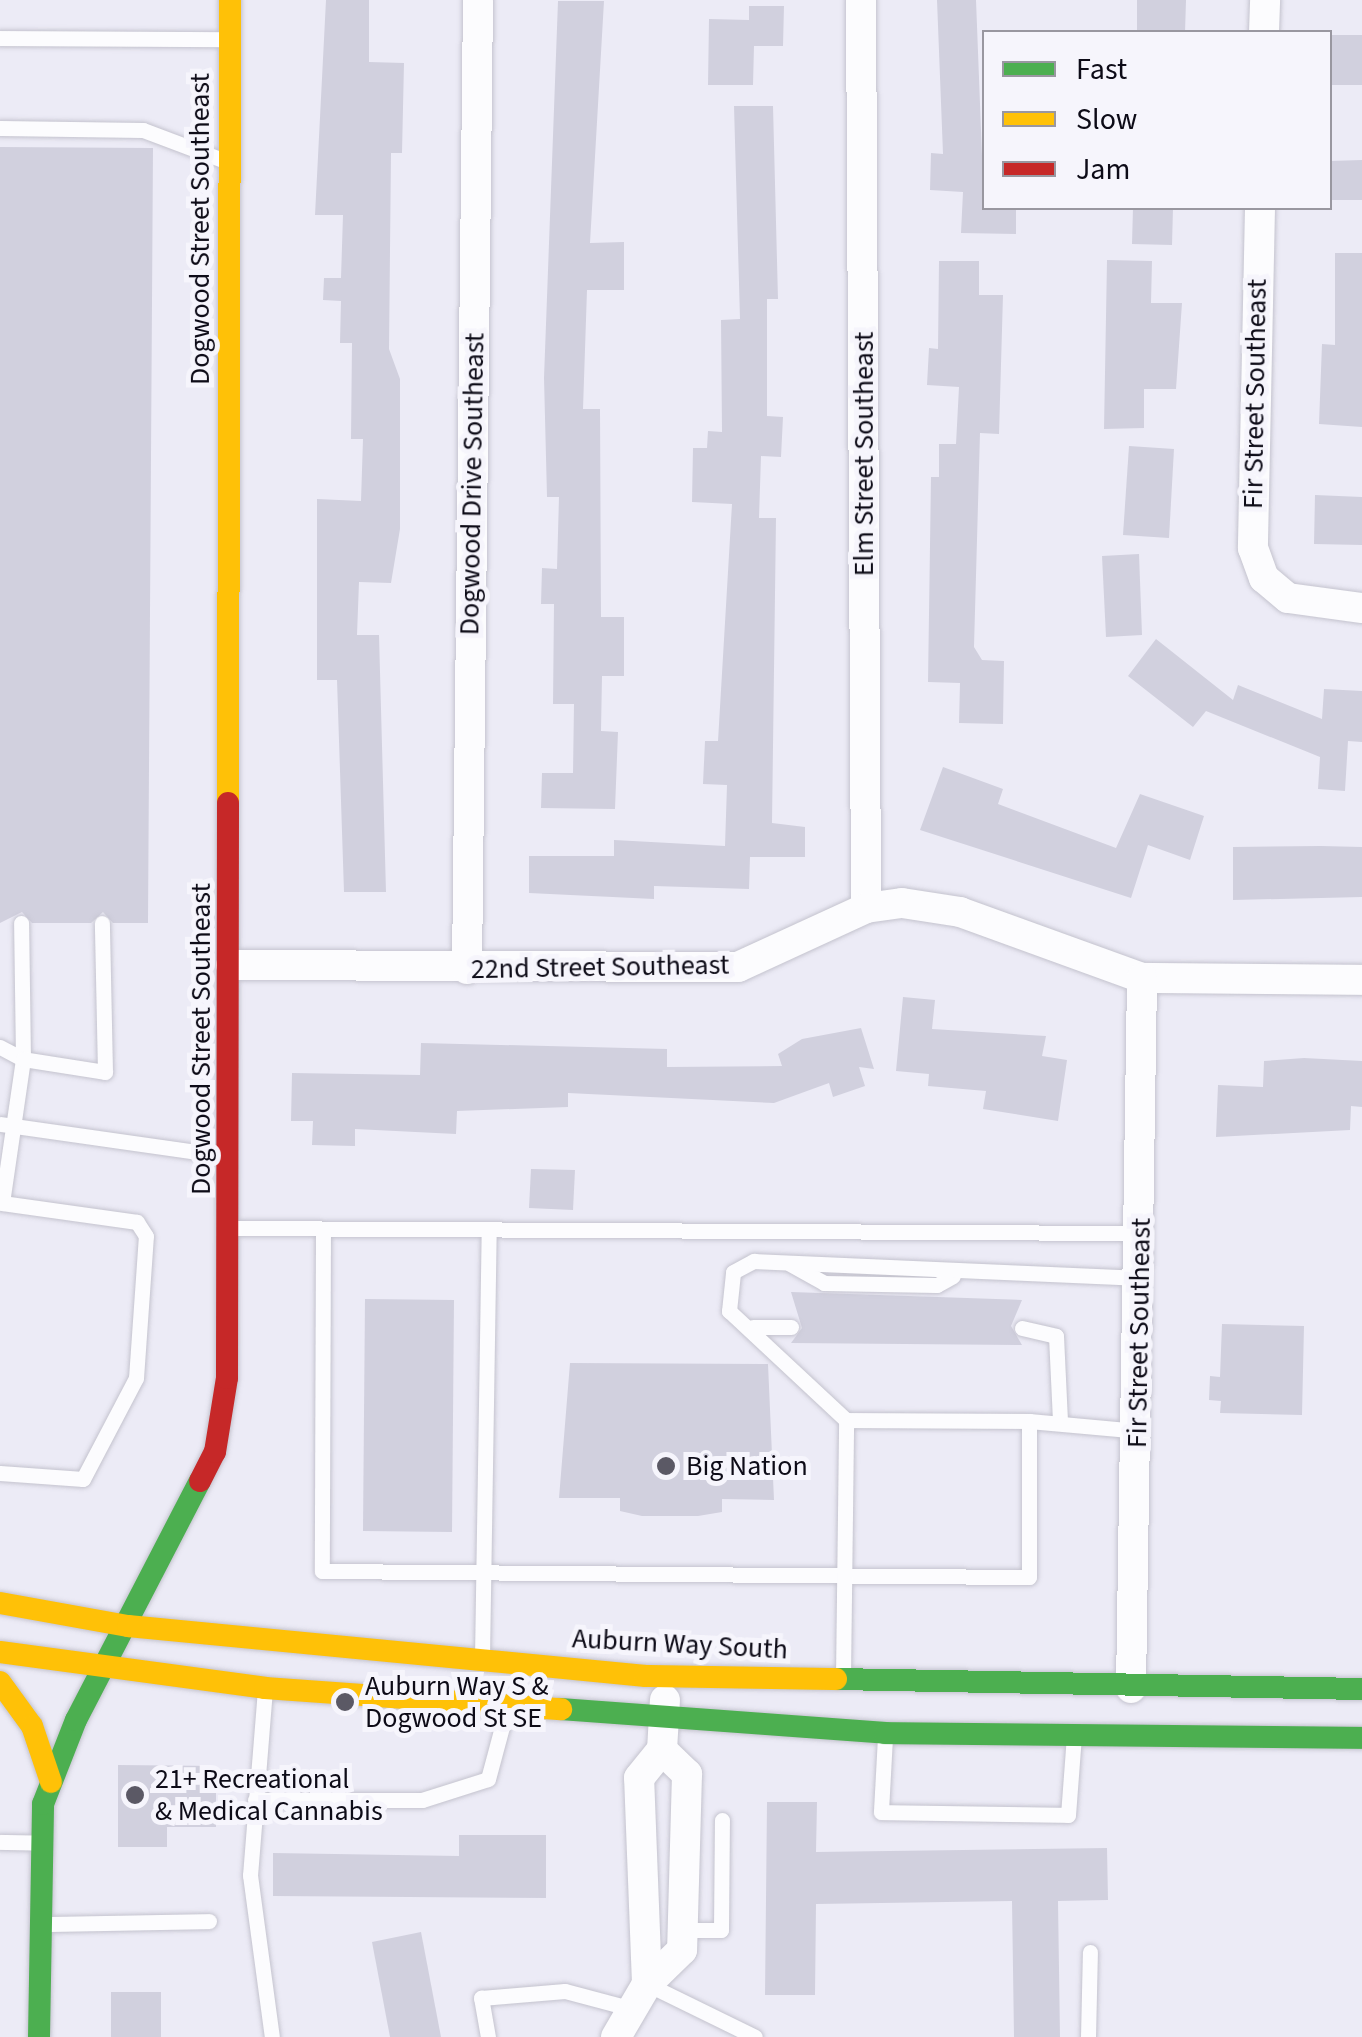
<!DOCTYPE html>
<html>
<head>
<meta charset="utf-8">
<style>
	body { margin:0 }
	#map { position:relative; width:1362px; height:2037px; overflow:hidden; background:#ecebf6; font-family:"Source Sans 3",sans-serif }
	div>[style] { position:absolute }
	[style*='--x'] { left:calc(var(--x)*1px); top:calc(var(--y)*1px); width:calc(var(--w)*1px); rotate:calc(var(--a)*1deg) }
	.building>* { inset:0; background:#d1d0de }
	.roads { filter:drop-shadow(0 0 2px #c4c3ce) drop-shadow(0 0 2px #c4c3ce) }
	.lane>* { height:15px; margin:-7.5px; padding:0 7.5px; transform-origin:7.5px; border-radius:7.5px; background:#fcfcfe }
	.street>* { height:30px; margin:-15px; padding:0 15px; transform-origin:15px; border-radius:15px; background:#fcfcfe }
	.fast>* { height:22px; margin:-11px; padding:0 11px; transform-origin:11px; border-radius:11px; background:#4caf50 }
	.slow>* { height:22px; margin:-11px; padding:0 11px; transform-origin:11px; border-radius:11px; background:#ffc107 }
	.jam>* { height:22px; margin:-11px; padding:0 11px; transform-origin:11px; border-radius:11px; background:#c62828 }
	.dots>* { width:28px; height:28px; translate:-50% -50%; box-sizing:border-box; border:5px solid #f6f5fc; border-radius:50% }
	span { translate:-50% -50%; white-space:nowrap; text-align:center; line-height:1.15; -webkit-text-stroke:10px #f6f5fc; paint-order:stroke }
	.street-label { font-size:28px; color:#0d0b17 }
	.poi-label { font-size:28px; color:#0d0b17 }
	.left { translate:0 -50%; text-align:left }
	.legend { position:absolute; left:982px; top:30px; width:350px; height:180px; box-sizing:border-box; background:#f6f5fc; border:2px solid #9997a0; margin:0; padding:12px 18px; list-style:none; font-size:30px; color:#0d0b17 }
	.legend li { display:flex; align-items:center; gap:20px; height:50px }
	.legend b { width:50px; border:2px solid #9997a0 }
</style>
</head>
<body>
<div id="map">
	<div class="building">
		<i style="clip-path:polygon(326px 0,369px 0,369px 62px,404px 63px,402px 153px,391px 153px,389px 349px,400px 379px,400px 529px,391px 583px,359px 582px,357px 635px,379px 635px,386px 892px,344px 892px,337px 680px,317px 680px,317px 499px,361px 501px,363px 439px,351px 439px,352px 343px,340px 343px,341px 301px,323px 300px,324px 278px,341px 278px,343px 215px,315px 215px)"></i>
		<i style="clip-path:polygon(937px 0,976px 0,984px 208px,1016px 208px,1016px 234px,961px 233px,963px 192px,930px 190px,931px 153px,943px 154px)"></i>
		<i style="clip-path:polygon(1137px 0,1186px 0,1185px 32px,1137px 32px)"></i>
		<i style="clip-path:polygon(558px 1px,604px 1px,590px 243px,624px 242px,624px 290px,587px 290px,583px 409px,600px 409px,601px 617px,624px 617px,624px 676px,602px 676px,601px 731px,618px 732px,615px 809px,541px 808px,542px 773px,573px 773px,574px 704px,553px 704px,554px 604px,541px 604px,542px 568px,557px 569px,559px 497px,547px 497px,544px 378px)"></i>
		<i style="clip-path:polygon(749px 6px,784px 6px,783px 46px,754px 46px,753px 85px,708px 85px,709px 19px,749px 20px)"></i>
		<i style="clip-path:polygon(1330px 35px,1362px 35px,1362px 85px,1330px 85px)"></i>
		<i style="clip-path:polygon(734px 106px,773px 106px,778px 299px,767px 299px,767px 416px,783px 417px,781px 457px,761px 456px,759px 518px,776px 518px,772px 823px,805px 827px,805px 857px,750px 857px,749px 889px,654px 886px,654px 899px,529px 893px,529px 856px,614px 856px,614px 840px,725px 846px,727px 785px,703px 784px,705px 741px,718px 741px,732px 504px,692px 502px,693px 448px,707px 448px,708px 431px,722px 432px,721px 320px,740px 319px)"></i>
		<i style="clip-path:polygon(0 147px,153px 148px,148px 923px,113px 923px,103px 912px,91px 923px,32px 923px,22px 912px,0 923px)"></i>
		<i style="clip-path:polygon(1362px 160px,1362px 200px,1330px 200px,1330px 161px)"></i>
		<i style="clip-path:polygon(1133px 208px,1173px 208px,1172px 245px,1132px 244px)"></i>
		<i style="clip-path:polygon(1335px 253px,1362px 253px,1362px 427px,1319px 424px,1322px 344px,1335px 345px)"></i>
		<i style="clip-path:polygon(1107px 260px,1152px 261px,1151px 303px,1182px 303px,1176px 389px,1144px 389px,1144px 428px,1104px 429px)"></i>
		<i style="clip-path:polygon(939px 261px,979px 261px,979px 295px,1003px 295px,999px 434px,980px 433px,974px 647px,982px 660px,1004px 661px,1003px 724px,959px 723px,960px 683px,928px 682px,931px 477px,939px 477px,939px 444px,956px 444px,959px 387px,927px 385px,929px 348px,938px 349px)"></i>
		<i style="clip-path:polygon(1129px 446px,1174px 449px,1169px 538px,1123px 535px)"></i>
		<i style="clip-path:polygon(1315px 495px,1362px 497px,1362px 545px,1314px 544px)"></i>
		<i style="clip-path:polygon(1139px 554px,1142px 635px,1106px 637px,1102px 556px)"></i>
		<i style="clip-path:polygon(1156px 639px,1233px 700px,1238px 685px,1322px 719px,1324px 689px,1362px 691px,1362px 742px,1348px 741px,1345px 791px,1318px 789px,1320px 757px,1206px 711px,1193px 727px,1128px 676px)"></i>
		<i style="clip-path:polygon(943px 767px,1003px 789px,998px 804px,1116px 848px,1140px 794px,1204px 816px,1190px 860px,1148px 845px,1131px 898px,920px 830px)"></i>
		<i style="clip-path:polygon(1321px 846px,1362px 847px,1362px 897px,1233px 900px,1233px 847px)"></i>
		<i style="clip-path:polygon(903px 997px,935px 1000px,932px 1029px,1046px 1036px,1042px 1056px,1067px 1060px,1058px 1121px,983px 1109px,986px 1091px,928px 1086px,929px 1074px,896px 1071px)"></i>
		<i style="clip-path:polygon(861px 1028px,874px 1069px,859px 1067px,865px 1086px,833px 1097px,829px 1083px,774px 1103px,568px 1093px,568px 1107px,457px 1111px,456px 1134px,355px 1129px,355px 1146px,312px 1145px,313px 1121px,291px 1121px,292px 1073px,420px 1075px,421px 1043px,667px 1049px,667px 1067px,782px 1066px,778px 1054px,802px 1039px)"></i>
		<i style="clip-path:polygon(1304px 1058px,1362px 1061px,1362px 1107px,1351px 1106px,1350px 1130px,1216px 1137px,1218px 1085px,1263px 1087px,1264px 1061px)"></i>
		<i style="clip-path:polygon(531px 1169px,575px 1170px,573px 1210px,529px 1208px)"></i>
		<i style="clip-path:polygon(791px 1292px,1022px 1300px,1011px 1326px,1022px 1345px,791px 1343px,802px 1328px)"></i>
		<i style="clip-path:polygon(365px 1299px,454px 1300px,452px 1532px,363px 1531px)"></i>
		<i style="clip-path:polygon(1222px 1324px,1304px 1326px,1302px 1415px,1220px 1413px,1221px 1401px,1209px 1400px,1210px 1376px,1220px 1377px)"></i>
		<i style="clip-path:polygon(570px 1363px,768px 1364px,774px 1500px,722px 1499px,722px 1512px,698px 1516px,642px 1516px,620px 1511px,620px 1498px,559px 1498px)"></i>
		<i style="clip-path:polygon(118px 1765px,216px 1766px,216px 1827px,167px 1827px,167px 1847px,118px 1847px)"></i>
		<i style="clip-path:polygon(767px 1802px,817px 1802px,816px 1852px,1107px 1848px,1108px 1900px,1058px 1901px,1060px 2037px,1014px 2037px,1012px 1901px,816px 1904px,815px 1995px,765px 1995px)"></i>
		<i style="clip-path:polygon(459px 1835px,546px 1835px,546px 1898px,273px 1896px,273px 1853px,459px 1856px)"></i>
		<i style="clip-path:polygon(421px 1932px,441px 2037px,390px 2037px,372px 1942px)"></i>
		<i style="clip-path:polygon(111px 1992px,161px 1992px,161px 2037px,111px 2037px)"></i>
	</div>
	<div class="roads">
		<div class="lane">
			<i style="--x:0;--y:38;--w:226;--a:0.3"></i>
			<i style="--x:0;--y:128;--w:143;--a:0.8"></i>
			<i style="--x:143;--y:130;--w:88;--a:20.7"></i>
			<i style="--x:0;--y:1047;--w:26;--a:28"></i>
			<i style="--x:23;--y:1059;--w:136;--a:-90.8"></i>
			<i style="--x:0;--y:1124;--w:226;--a:8.1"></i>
			<i style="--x:231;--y:1228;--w:909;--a:0.32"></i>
			<i style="--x:323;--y:1229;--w:342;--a:90.2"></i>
			<i style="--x:322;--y:1571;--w:707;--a:0.49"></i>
			<i style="--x:1029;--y:1577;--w:156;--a:-90"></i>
			<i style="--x:1029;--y:1421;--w:109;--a:5.2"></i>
			<i style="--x:790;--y:1264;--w:39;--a:29"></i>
			<i style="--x:824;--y:1283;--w:113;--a:1"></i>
			<i style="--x:937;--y:1285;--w:18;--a:-29"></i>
			<i style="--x:753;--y:1327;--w:38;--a:0"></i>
			<i style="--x:1022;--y:1328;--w:35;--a:13"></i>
			<i style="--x:1056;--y:1336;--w:85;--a:87.3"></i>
			<i style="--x:846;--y:1420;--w:160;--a:-137"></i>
			<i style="--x:729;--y:1311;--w:39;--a:-84"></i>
			<i style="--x:733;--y:1272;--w:24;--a:-28"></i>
			<i style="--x:754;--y:1261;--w:386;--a:2.5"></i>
			<i style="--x:0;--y:1473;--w:83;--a:4.1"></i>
			<i style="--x:83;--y:1479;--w:114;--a:-62.3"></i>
			<i style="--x:136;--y:1378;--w:142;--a:-86"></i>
			<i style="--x:146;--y:1236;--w:17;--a:-123"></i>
			<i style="--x:137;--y:1222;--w:136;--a:-172"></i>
			<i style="--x:2;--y:1203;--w:146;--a:-81.7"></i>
			<i style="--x:23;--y:1059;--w:83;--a:9"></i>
			<i style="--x:105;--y:1072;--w:149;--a:-91.2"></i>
			<i style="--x:482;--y:1658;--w:428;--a:-89.1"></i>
			<i style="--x:843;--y:1677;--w:257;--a:-89.3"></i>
			<i style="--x:846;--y:1420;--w:183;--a:0.3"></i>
			<i style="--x:265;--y:1689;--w:187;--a:94.6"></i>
			<i style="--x:250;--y:1875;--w:163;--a:82.3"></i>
			<i style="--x:885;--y:1737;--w:75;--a:93.1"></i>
			<i style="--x:881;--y:1812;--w:187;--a:0.9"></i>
			<i style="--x:1068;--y:1815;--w:79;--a:-85.7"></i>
			<i style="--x:255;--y:1800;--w:167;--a:0"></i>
			<i style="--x:422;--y:1800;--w:69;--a:-17.7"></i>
			<i style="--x:488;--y:1779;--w:73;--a:-75"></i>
			<i style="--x:0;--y:1842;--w:39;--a:1"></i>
			<i style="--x:43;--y:1924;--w:166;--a:-1"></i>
			<i style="--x:683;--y:1930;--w:38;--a:0"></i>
			<i style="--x:721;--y:1930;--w:110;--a:-89.5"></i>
			<i style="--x:647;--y:1984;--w:120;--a:26.1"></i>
			<i style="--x:488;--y:2037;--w:40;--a:-100"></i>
			<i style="--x:481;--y:1998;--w:84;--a:-4.8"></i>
			<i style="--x:565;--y:1991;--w:70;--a:14.8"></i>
			<i style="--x:1088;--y:2037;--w:85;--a:-88.7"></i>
		</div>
		<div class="street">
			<i style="--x:861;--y:0;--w:908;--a:89.68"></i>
			<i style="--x:1264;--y:32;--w:32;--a:-88"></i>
			<i style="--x:1260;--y:208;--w:340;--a:91.2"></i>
			<i style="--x:1253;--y:548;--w:32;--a:70"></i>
			<i style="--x:1264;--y:578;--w:31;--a:40"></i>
			<i style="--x:1288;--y:598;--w:75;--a:7.7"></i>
			<i style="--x:231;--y:965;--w:507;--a:0.23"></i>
			<i style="--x:738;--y:967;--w:141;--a:-24.7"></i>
			<i style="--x:866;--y:908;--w:36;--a:-8"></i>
			<i style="--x:902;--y:903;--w:59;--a:8.8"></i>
			<i style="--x:960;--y:912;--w:194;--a:19.9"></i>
			<i style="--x:1142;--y:978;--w:220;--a:0.5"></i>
			<i style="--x:467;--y:969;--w:969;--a:-89.35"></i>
			<i style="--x:1131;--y:1688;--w:710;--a:-89.11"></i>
			<i style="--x:662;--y:1750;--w:35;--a:44"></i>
			<i style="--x:687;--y:1774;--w:176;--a:91.6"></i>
			<i style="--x:682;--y:1950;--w:49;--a:135.8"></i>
			<i style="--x:647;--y:1984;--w:206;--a:-92.2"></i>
			<i style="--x:639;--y:1778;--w:36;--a:-51"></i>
			<i style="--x:662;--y:1750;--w:50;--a:-86.6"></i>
			<i style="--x:616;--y:2037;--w:61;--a:-59.7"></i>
		</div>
		<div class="fast">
			<i style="--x:836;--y:1679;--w:526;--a:1.09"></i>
			<i style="--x:561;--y:1709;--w:325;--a:4.2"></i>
			<i style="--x:885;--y:1733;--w:477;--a:0.6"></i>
			<i style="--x:39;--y:2037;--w:233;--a:-89"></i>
			<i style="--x:43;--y:1804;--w:90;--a:-68.6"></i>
			<i style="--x:76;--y:1720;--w:269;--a:-62.6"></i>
		</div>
		<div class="slow">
			<i style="--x:228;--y:803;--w:803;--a:-89.86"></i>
			<i style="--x:0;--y:1603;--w:130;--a:10.2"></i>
			<i style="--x:128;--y:1626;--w:520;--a:5.51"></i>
			<i style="--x:646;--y:1676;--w:190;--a:0.9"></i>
			<i style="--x:0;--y:1652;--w:267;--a:7.7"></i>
			<i style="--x:265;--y:1688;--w:297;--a:4.1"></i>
			<i style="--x:0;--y:1682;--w:54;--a:54"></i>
			<i style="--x:32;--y:1726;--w:59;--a:71.3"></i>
		</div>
		<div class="jam">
			<i style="--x:200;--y:1481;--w:33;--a:-63"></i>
			<i style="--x:215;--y:1452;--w:75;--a:-80.8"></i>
			<i style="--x:227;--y:1378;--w:575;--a:-89.9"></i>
		</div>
	</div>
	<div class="dots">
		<i style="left:666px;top:1466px;background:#5b5965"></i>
		<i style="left:345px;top:1702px;background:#5b5965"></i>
		<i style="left:135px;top:1795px;background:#5b5965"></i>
	</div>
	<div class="street-label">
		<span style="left:200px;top:229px;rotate:-90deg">Dogwood Street Southeast</span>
		<span style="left:1255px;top:394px;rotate:-89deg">Fir Street Southeast</span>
		<span style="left:864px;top:454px;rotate:-90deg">Elm Street Southeast</span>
		<span style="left:472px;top:484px;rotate:-89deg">Dogwood Drive Southeast</span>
		<span style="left:600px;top:967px;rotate:-1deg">22nd Street Southeast</span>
		<span style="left:201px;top:1039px;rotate:-90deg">Dogwood Street Southeast</span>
		<span style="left:1139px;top:1333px;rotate:-89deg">Fir Street Southeast</span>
		<span style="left:680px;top:1644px;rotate:3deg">Auburn Way South</span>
	</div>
	<div class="poi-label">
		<span class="left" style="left:686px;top:1466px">Big Nation</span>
		<span class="left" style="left:365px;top:1702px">Auburn Way S &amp;<br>Dogwood St SE</span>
		<span class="left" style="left:155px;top:1795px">21+ Recreational<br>&amp; Medical Cannabis</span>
	</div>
	<ul class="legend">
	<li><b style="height:12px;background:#4caf50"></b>Fast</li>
	<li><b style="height:12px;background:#ffc107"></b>Slow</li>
	<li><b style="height:12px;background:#c62828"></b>Jam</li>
	</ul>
</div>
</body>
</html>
